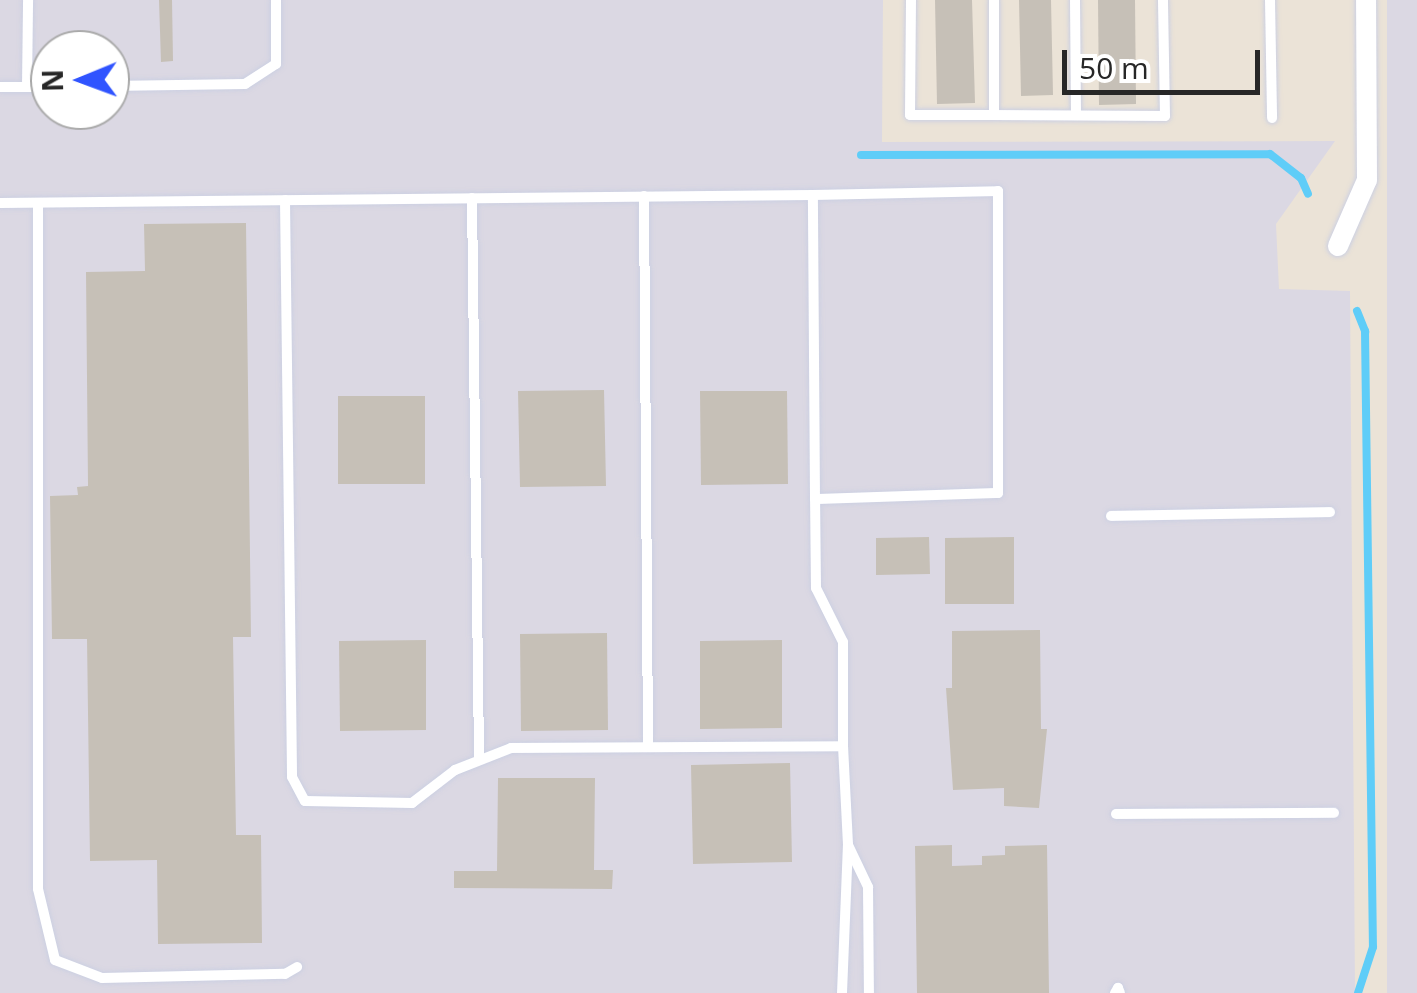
<!DOCTYPE html>
<html>
<head>
<meta charset="utf-8">
<style>
	body { margin:0 }
	#map { position:relative; width:1417px; height:993px; overflow:hidden; background:#ebe3d7; font-family:"Open Sans",sans-serif }
	div>[style] { position:absolute }
	[style*='--x'] { left:calc(var(--x)*1px); top:calc(var(--y)*1px); width:calc(var(--w)*1px); rotate:calc(var(--a)*1deg) }
	.industrial>* { inset:0; background:#dbd8e3 }
	.stream>* { height:8px; margin:-4px; padding:0 4px; transform-origin:4px; border-radius:4px; background:#5fcdf8 }
	.building>* { inset:0; background:#c6c0b7 }
	.roads { filter:drop-shadow(0 0 2px #ccd0e2) drop-shadow(0 0 2px #ccd0e2) }
	.lane>* { height:10px; margin:-5px; padding:0 5px; transform-origin:5px; border-radius:5px; background:#fff }
	.street>* { height:20px; margin:-10px; padding:0 10px; transform-origin:10px; border-radius:10px; background:#fff }
	span { translate:-50% -50%; white-space:nowrap; text-align:center; line-height:1.15; -webkit-text-stroke:9px #fff; paint-order:stroke }
	.north { position:absolute; left:30px; top:30px; width:100px; height:100px; box-sizing:border-box; background:#fff; border:2px solid #a9a9a9; border-radius:50%; rotate:269deg; font-size:28px; font-weight:700; line-height:40px; text-align:center; color:#272727 }
	.north::after { content:''; display:block; margin:auto; width:35px; height:45px; background:#3054ff; clip-path:polygon(50% 0,100% 100%,50% 72%,0 100%) }
	.scale { position:absolute; left:1062px; top:50px; width:198px; height:45px; box-sizing:border-box; border:5px solid #272727; border-top:0; padding-left:12px; font-size:30px; line-height:35px; white-space:nowrap; color:#272727; -webkit-text-stroke:8px #fff; paint-order:stroke }
</style>
</head>
<body>
<div id="map">
	<div class="industrial">
		<i style="clip-path:polygon(evenodd,0 0,883px 0,882px 142px,1335px 141px,1276px 224px,1279px 289px,1350px 291px,1355px 993px,0 993px,0 0,50px 50px,110px 50px,110px 110px,50px 110px,50px 50px)"></i>
		<i style="clip-path:polygon(1387px 0,1417px 0,1417px 993px,1387px 993px)"></i>
	</div>
	<div class="stream">
		<i style="--x:861;--y:155;--w:409;--a:-0.1"></i>
		<i style="--x:1270;--y:154;--w:39;--a:38"></i>
		<i style="--x:1301;--y:178;--w:17;--a:66"></i>
		<i style="--x:1357;--y:311;--w:22;--a:68"></i>
		<i style="--x:1365;--y:331;--w:616;--a:89.26"></i>
		<i style="--x:1373;--y:947;--w:48;--a:108.1"></i>
	</div>
	<div class="building">
		<i style="clip-path:polygon(159px 0,172px 0,173px 61px,161px 62px)"></i>
		<i style="clip-path:polygon(935px 0,972px 0,975px 103px,937px 104px)"></i>
		<i style="clip-path:polygon(1019px 0,1051px 0,1053px 95px,1021px 96px)"></i>
		<i style="clip-path:polygon(1098px 0,1135px 0,1136px 104px,1099px 105px)"></i>
		<i style="clip-path:polygon(246px 223px,251px 637px,233px 637px,236px 835px,261px 835px,262px 943px,158px 944px,157px 860px,90px 861px,87px 639px,52px 639px,50px 496px,78px 495px,77px 487px,88px 486px,86px 272px,145px 271px,144px 224px)"></i>
		<i style="clip-path:polygon(604px 390px,606px 486px,520px 487px,518px 391px)"></i>
		<i style="clip-path:polygon(700px 391px,787px 391px,788px 484px,701px 485px)"></i>
		<i style="clip-path:polygon(338px 396px,425px 396px,425px 484px,338px 484px)"></i>
		<i style="clip-path:polygon(929px 537px,930px 574px,876px 575px,876px 538px)"></i>
		<i style="clip-path:polygon(1014px 537px,1014px 604px,945px 604px,945px 538px)"></i>
		<i style="clip-path:polygon(1040px 630px,1041px 729px,1047px 729px,1039px 808px,1004px 806px,1004px 788px,953px 790px,946px 688px,952px 688px,952px 631px)"></i>
		<i style="clip-path:polygon(607px 633px,608px 730px,521px 731px,520px 634px)"></i>
		<i style="clip-path:polygon(426px 640px,426px 730px,340px 731px,339px 641px)"></i>
		<i style="clip-path:polygon(782px 640px,782px 728px,700px 729px,700px 641px)"></i>
		<i style="clip-path:polygon(790px 763px,792px 862px,693px 864px,691px 765px)"></i>
		<i style="clip-path:polygon(498px 778px,595px 778px,594px 870px,613px 870px,612px 889px,454px 888px,454px 871px,497px 871px)"></i>
		<i style="clip-path:polygon(952px 845px,952px 866px,982px 865px,982px 856px,1005px 855px,1005px 846px,1047px 845px,1049px 993px,917px 993px,915px 846px)"></i>
	</div>
	<div class="roads">
		<div class="lane">
			<i style="--x:911;--y:0;--w:115;--a:90.5"></i>
			<i style="--x:910;--y:115;--w:84;--a:0"></i>
			<i style="--x:994;--y:0;--w:115;--a:90"></i>
			<i style="--x:994;--y:115;--w:171;--a:0.3"></i>
			<i style="--x:1165;--y:116;--w:116;--a:-91"></i>
			<i style="--x:1075;--y:0;--w:115;--a:89.5"></i>
			<i style="--x:1270;--y:0;--w:118;--a:89"></i>
			<i style="--x:110;--y:86;--w:135;--a:-0.8"></i>
			<i style="--x:245;--y:84;--w:37;--a:-33"></i>
			<i style="--x:276;--y:64;--w:64;--a:-90"></i>
			<i style="--x:0;--y:87;--w:50;--a:0"></i>
			<i style="--x:27;--y:87;--w:87;--a:-89.3"></i>
			<i style="--x:644;--y:196;--w:551;--a:89.58"></i>
			<i style="--x:472;--y:198;--w:559;--a:89.28"></i>
			<i style="--x:285;--y:200;--w:577;--a:89.3"></i>
			<i style="--x:292;--y:777;--w:27;--a:62"></i>
			<i style="--x:305;--y:801;--w:107;--a:1.1"></i>
			<i style="--x:412;--y:803;--w:54;--a:-37.5"></i>
			<i style="--x:455;--y:770;--w:60;--a:-21.4"></i>
			<i style="--x:511;--y:748;--w:332;--a:-0.3"></i>
			<i style="--x:843;--y:746;--w:104;--a:-90"></i>
			<i style="--x:843;--y:642;--w:60;--a:-116.6"></i>
			<i style="--x:816;--y:588;--w:89;--a:-90.6"></i>
			<i style="--x:815;--y:499;--w:304;--a:-90.4"></i>
			<i style="--x:813;--y:195;--w:185;--a:-1.2"></i>
			<i style="--x:998;--y:191;--w:302;--a:90"></i>
			<i style="--x:998;--y:493;--w:183;--a:178.1"></i>
			<i style="--x:0;--y:203;--w:813;--a:-0.56"></i>
			<i style="--x:38;--y:203;--w:686;--a:90"></i>
			<i style="--x:38;--y:889;--w:73;--a:76.5"></i>
			<i style="--x:55;--y:960;--w:50;--a:21"></i>
			<i style="--x:102;--y:978;--w:183;--a:-1.3"></i>
			<i style="--x:285;--y:974;--w:14;--a:-30"></i>
			<i style="--x:1111;--y:516;--w:219;--a:-1"></i>
			<i style="--x:843;--y:746;--w:99;--a:87.1"></i>
			<i style="--x:1116;--y:814;--w:218;--a:-0.3"></i>
			<i style="--x:842;--y:993;--w:148;--a:-87.7"></i>
			<i style="--x:848;--y:845;--w:47;--a:64.5"></i>
			<i style="--x:868;--y:887;--w:106;--a:89.5"></i>
			<i style="--x:1115;--y:993;--w:6;--a:-59"></i>
			<i style="--x:1118;--y:988;--w:5;--a:68"></i>
		</div>
		<div class="street">
			<i style="--x:1338;--y:246;--w:72;--a:-66.3"></i>
			<i style="--x:1367;--y:180;--w:180;--a:-90.3"></i>
		</div>
	</div>
	<div class="north">N</div>
	<div class="scale">50 m</div>
</div>
</body>
</html>
